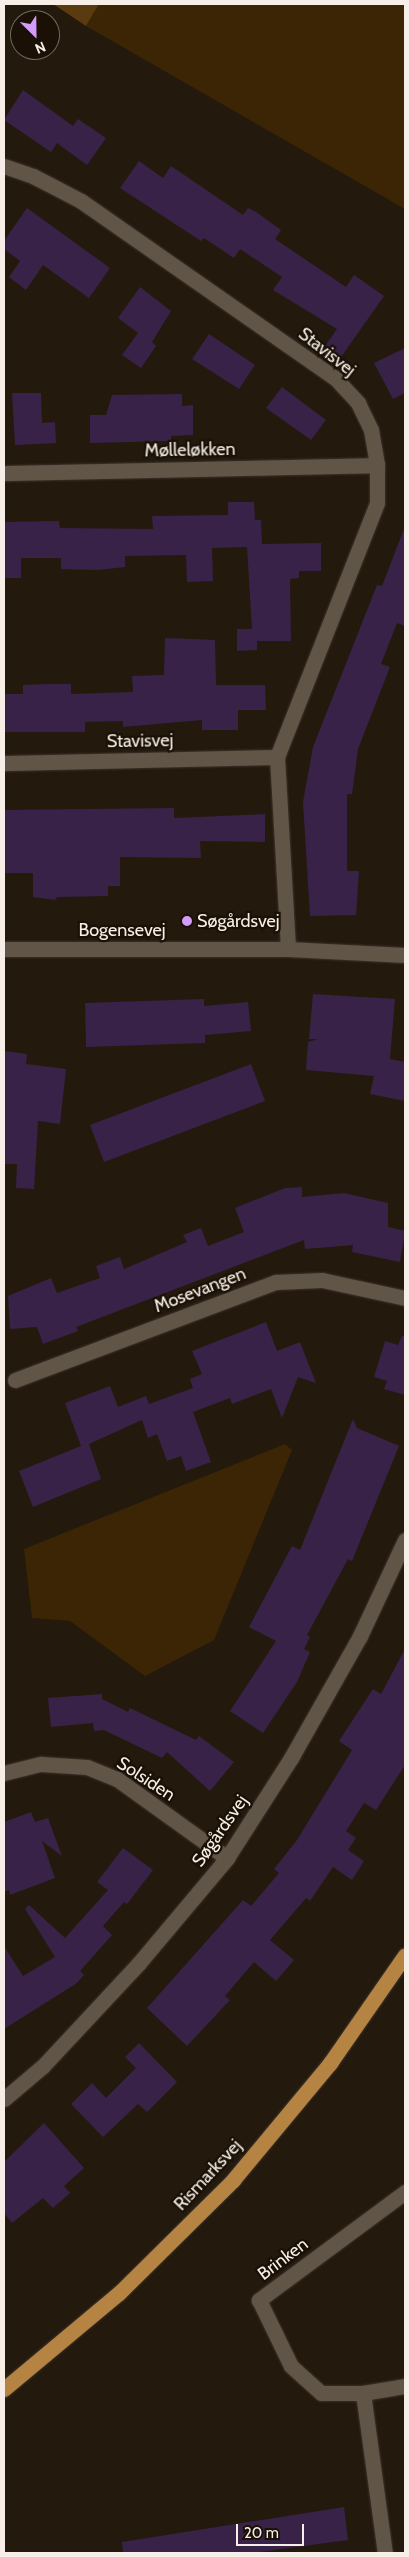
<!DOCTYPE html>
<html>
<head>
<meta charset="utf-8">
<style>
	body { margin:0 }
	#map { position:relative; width:409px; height:2557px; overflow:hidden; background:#24190d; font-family:Cabin,sans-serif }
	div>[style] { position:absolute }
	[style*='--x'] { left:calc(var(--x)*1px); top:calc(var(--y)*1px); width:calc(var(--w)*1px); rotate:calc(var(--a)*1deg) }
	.green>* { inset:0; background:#3b2505 }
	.forest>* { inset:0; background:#5a3b10 }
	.building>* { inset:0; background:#382248 }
	.roads { filter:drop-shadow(0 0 1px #3c342e) drop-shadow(0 0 1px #3c342e) }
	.minor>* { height:15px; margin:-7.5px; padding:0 7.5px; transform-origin:7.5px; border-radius:7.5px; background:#615547 }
	.major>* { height:15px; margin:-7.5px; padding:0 7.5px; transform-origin:7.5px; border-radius:7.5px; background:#b58442 }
	.dots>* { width:14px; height:14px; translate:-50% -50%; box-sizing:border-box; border:2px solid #1a1005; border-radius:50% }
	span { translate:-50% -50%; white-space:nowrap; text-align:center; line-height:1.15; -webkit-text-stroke:4.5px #1a1005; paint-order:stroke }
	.street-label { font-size:18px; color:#f7efe7 }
	.poi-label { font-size:18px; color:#f7efe7 }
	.left { translate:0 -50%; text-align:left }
	.frame { position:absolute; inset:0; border:5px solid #f7efe7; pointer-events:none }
	.north { position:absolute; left:10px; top:10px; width:50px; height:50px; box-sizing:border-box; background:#1a1005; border:1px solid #72695f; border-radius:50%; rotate:157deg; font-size:14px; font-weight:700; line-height:20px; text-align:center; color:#f7efe7 }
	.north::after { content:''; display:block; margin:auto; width:18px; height:22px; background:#d39cfc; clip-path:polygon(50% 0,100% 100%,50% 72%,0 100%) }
	.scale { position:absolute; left:236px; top:2524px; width:68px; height:22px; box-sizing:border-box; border:2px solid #f7efe7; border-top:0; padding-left:6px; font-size:15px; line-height:18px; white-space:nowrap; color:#f7efe7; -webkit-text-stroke:4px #1a1005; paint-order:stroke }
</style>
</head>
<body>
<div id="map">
	<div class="green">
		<i style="clip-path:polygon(99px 4px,405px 4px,405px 209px,86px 26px)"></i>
		<i style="clip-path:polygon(285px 1444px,292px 1450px,214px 1640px,145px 1676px,70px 1621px,32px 1618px,24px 1549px)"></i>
	</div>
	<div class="forest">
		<i style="clip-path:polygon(53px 4px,99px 4px,86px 26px)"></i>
	</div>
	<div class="building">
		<i style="clip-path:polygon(23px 90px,73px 126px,78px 119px,106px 138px,87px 165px,57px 143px,51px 152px,4px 120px)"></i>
		<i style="clip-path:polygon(139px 161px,163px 178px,171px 166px,243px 215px,248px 208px,256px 212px,281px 230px,275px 239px,346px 287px,354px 275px,384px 296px,341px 357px,325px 346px,337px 329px,273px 290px,282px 277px,240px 249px,234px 258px,204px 238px,201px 241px,120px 188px)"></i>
		<i style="clip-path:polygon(27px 208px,110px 268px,89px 298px,43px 265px,26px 290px,9px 277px,20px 261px,4px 249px,4px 241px)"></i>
		<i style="clip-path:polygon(140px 287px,171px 311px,152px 342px,156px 346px,141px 368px,122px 355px,138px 333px,118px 318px)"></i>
		<i style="clip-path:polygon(209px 334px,255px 365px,239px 389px,192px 359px)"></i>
		<i style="clip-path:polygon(405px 348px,405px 393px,393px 399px,374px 363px)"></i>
		<i style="clip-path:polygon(282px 387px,326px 420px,311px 440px,266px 408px)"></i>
		<i style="clip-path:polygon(12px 393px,41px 393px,42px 423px,55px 422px,56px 443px,15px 445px)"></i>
		<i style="clip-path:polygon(182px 394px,182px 406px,193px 405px,193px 435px,171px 436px,171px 441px,90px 443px,90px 415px,106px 415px,112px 395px)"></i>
		<i style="clip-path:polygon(228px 502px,254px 502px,255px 520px,261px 520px,262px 544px,321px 543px,321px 571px,299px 571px,299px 578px,290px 579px,291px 641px,257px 641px,257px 650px,237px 651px,237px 629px,252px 629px,247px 547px,212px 548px,213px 581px,187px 582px,186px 555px,125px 556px,125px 567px,98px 570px,61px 569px,61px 558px,21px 558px,21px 578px,4px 578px,4px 522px,59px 521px,60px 528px,153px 529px,152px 516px,228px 515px)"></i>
		<i style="clip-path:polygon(404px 529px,405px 626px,397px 623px,381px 664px,390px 667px,358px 749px,352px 794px,347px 794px,347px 871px,359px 871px,356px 915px,310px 916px,303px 802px,313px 747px,377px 585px,382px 586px)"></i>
		<i style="clip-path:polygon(165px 638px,215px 640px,216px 685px,265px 685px,266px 710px,238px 710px,238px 730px,202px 730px,202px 720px,123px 727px,123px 721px,85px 722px,85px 732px,5px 732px,4px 694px,23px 694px,23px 685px,47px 684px,71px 684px,71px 694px,133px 692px,132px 676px,164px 675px)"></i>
		<i style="clip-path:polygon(174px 808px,174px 818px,265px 814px,265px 842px,200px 841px,201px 858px,120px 857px,120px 886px,108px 886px,108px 896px,57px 897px,55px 900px,33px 897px,33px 873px,4px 873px,4px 810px)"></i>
		<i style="clip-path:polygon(313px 994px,395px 999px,390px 1059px,405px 1062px,405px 1101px,370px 1094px,374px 1076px,306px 1070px,308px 1042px,318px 1039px,309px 1039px)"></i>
		<i style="clip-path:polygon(204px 999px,204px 1006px,248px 1002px,251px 1031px,205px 1035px,205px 1043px,86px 1047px,85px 1003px)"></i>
		<i style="clip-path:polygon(4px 1051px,27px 1054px,26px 1064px,66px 1069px,60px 1124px,38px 1121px,34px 1189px,16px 1188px,17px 1164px,4px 1164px)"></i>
		<i style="clip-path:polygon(251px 1064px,265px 1101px,104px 1162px,90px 1125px)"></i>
		<i style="clip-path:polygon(302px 1187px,302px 1197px,344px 1193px,388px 1203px,388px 1227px,405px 1231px,400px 1262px,352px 1252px,353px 1245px,305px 1249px,304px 1240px,76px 1327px,78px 1331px,43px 1344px,37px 1327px,10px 1329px,8px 1296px,51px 1278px,57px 1293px,100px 1278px,96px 1266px,120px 1257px,124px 1269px,187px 1242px,183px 1235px,201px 1228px,208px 1246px,244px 1232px,235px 1208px,285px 1188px)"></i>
		<i style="clip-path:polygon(266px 1322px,277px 1351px,300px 1342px,316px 1383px,298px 1377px,282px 1418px,271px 1389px,232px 1404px,230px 1398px,193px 1412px,211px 1462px,186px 1471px,181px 1456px,167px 1461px,157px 1434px,148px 1438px,142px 1420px,89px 1444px,101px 1479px,33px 1507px,19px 1471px,81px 1446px,65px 1403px,110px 1386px,118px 1407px,146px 1396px,149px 1404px,193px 1388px,190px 1379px,202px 1374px,192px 1351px)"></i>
		<i style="clip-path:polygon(402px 1336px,405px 1336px,405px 1395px,384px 1389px,387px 1381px,374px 1377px,385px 1341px,398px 1345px)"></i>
		<i style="clip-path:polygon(353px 1419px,357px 1428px,399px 1446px,352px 1561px,348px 1559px,307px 1635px,310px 1637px,304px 1649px,310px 1652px,297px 1682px,263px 1733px,230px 1711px,276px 1641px,249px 1627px,292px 1546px,300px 1550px)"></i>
		<i style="clip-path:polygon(405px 1649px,405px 1765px,376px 1810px,364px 1803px,346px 1831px,356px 1838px,348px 1850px,364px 1861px,352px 1880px,333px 1867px,310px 1901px,306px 1898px,270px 1940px,294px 1960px,276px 1981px,254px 1962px,225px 1996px,230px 2000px,187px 2046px,147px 2008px,243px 1900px,251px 1906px,279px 1873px,274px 1869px,297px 1840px,352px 1750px,339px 1741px,373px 1689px,381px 1694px)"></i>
		<i style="clip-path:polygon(102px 1694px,102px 1699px,128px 1712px,130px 1708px,196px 1740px,199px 1736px,234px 1762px,210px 1791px,167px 1752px,162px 1758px,104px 1730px,94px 1731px,93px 1723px,51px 1727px,48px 1698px)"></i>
		<i style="clip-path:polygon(31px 1812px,35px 1822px,48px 1818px,62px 1856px,42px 1841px,55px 1878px,10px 1895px,9px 1890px,4px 1892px,4px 1822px)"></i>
		<i style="clip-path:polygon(123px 1848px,153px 1870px,127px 1904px,124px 1902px,103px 1926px,112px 1935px,80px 1971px,84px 1975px,77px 1983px,4px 2029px,4px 1946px,23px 1976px,55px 1957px,25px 1909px,29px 1905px,65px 1938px,108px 1890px,97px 1882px)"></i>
		<i style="clip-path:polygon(139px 2043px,177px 2082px,147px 2112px,138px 2104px,103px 2137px,71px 2104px,92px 2083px,106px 2098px,136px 2068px,125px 2057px)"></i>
		<i style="clip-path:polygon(44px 2123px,84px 2168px,64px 2186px,70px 2193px,53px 2208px,43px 2198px,12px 2223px,4px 2213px,4px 2162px)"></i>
		<i style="clip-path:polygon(344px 2507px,348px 2540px,252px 2553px,123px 2553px,122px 2542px)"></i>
	</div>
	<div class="roads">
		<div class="minor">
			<i style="--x:4;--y:166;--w:31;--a:19"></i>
			<i style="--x:33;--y:176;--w:54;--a:27.5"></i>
			<i style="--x:81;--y:201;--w:311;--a:34.9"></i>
			<i style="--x:336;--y:379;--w:33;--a:47"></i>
			<i style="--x:358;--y:403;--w:30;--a:64"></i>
			<i style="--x:371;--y:430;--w:36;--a:80"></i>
			<i style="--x:377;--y:465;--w:38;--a:90"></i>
			<i style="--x:377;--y:503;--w:273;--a:111.5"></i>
			<i style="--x:277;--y:757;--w:192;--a:86.7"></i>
			<i style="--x:4;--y:473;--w:373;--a:-1.2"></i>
			<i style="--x:4;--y:763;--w:273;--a:-1.3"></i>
			<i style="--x:4;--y:949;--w:284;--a:0"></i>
			<i style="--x:288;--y:949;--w:117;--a:2.9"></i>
			<i style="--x:15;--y:1380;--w:279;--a:-20.6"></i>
			<i style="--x:276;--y:1282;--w:46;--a:-2.5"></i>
			<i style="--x:322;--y:1280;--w:85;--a:12.2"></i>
			<i style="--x:4;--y:1773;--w:38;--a:-14"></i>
			<i style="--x:41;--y:1764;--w:46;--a:3.7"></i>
			<i style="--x:87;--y:1767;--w:32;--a:22"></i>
			<i style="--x:117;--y:1779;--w:135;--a:35.7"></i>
			<i style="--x:4;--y:2099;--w:51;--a:-40.2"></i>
			<i style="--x:43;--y:2066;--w:141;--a:-47"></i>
			<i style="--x:139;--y:1963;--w:137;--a:-50"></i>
			<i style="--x:227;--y:1858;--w:119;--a:-57.4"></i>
			<i style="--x:291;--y:1758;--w:140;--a:-60.5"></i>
			<i style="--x:360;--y:1636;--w:106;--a:-64.9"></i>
			<i style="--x:405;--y:2192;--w:182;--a:143.5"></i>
			<i style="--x:259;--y:2300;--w:73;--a:64.1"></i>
			<i style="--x:291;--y:2366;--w:40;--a:42"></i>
			<i style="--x:321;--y:2393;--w:42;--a:0"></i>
			<i style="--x:363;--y:2393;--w:43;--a:-9.5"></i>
			<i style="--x:363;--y:2393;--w:162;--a:82.2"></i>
		</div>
		<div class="major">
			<i style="--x:4;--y:2389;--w:150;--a:-39.9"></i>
			<i style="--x:119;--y:2293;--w:161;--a:-44.7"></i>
			<i style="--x:233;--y:2180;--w:152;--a:-50.3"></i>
			<i style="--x:330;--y:2063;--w:131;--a:-55.2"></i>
		</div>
	</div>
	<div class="dots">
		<i style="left:187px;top:921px;background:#d39cfc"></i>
	</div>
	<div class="street-label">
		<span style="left:327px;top:352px;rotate:38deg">Stavisvej</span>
		<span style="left:190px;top:450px;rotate:-1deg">Mølleløkken</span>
		<span style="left:140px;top:741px;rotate:-1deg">Stavisvej</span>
		<span style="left:122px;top:930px">Bogensevej</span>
		<span style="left:200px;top:1290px;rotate:-21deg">Mosevangen</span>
		<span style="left:146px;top:1779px;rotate:33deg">Solsiden</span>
		<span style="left:220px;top:1831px;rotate:-55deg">Søgårdsvej</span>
		<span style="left:208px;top:2175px;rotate:-47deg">Rismarksvej</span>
		<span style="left:283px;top:2259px;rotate:-37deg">Brinken</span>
	</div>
	<div class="poi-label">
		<span class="left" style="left:197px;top:921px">Søgårdsvej</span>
	</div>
	<div class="frame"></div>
	<div class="north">N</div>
	<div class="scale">20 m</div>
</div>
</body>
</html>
